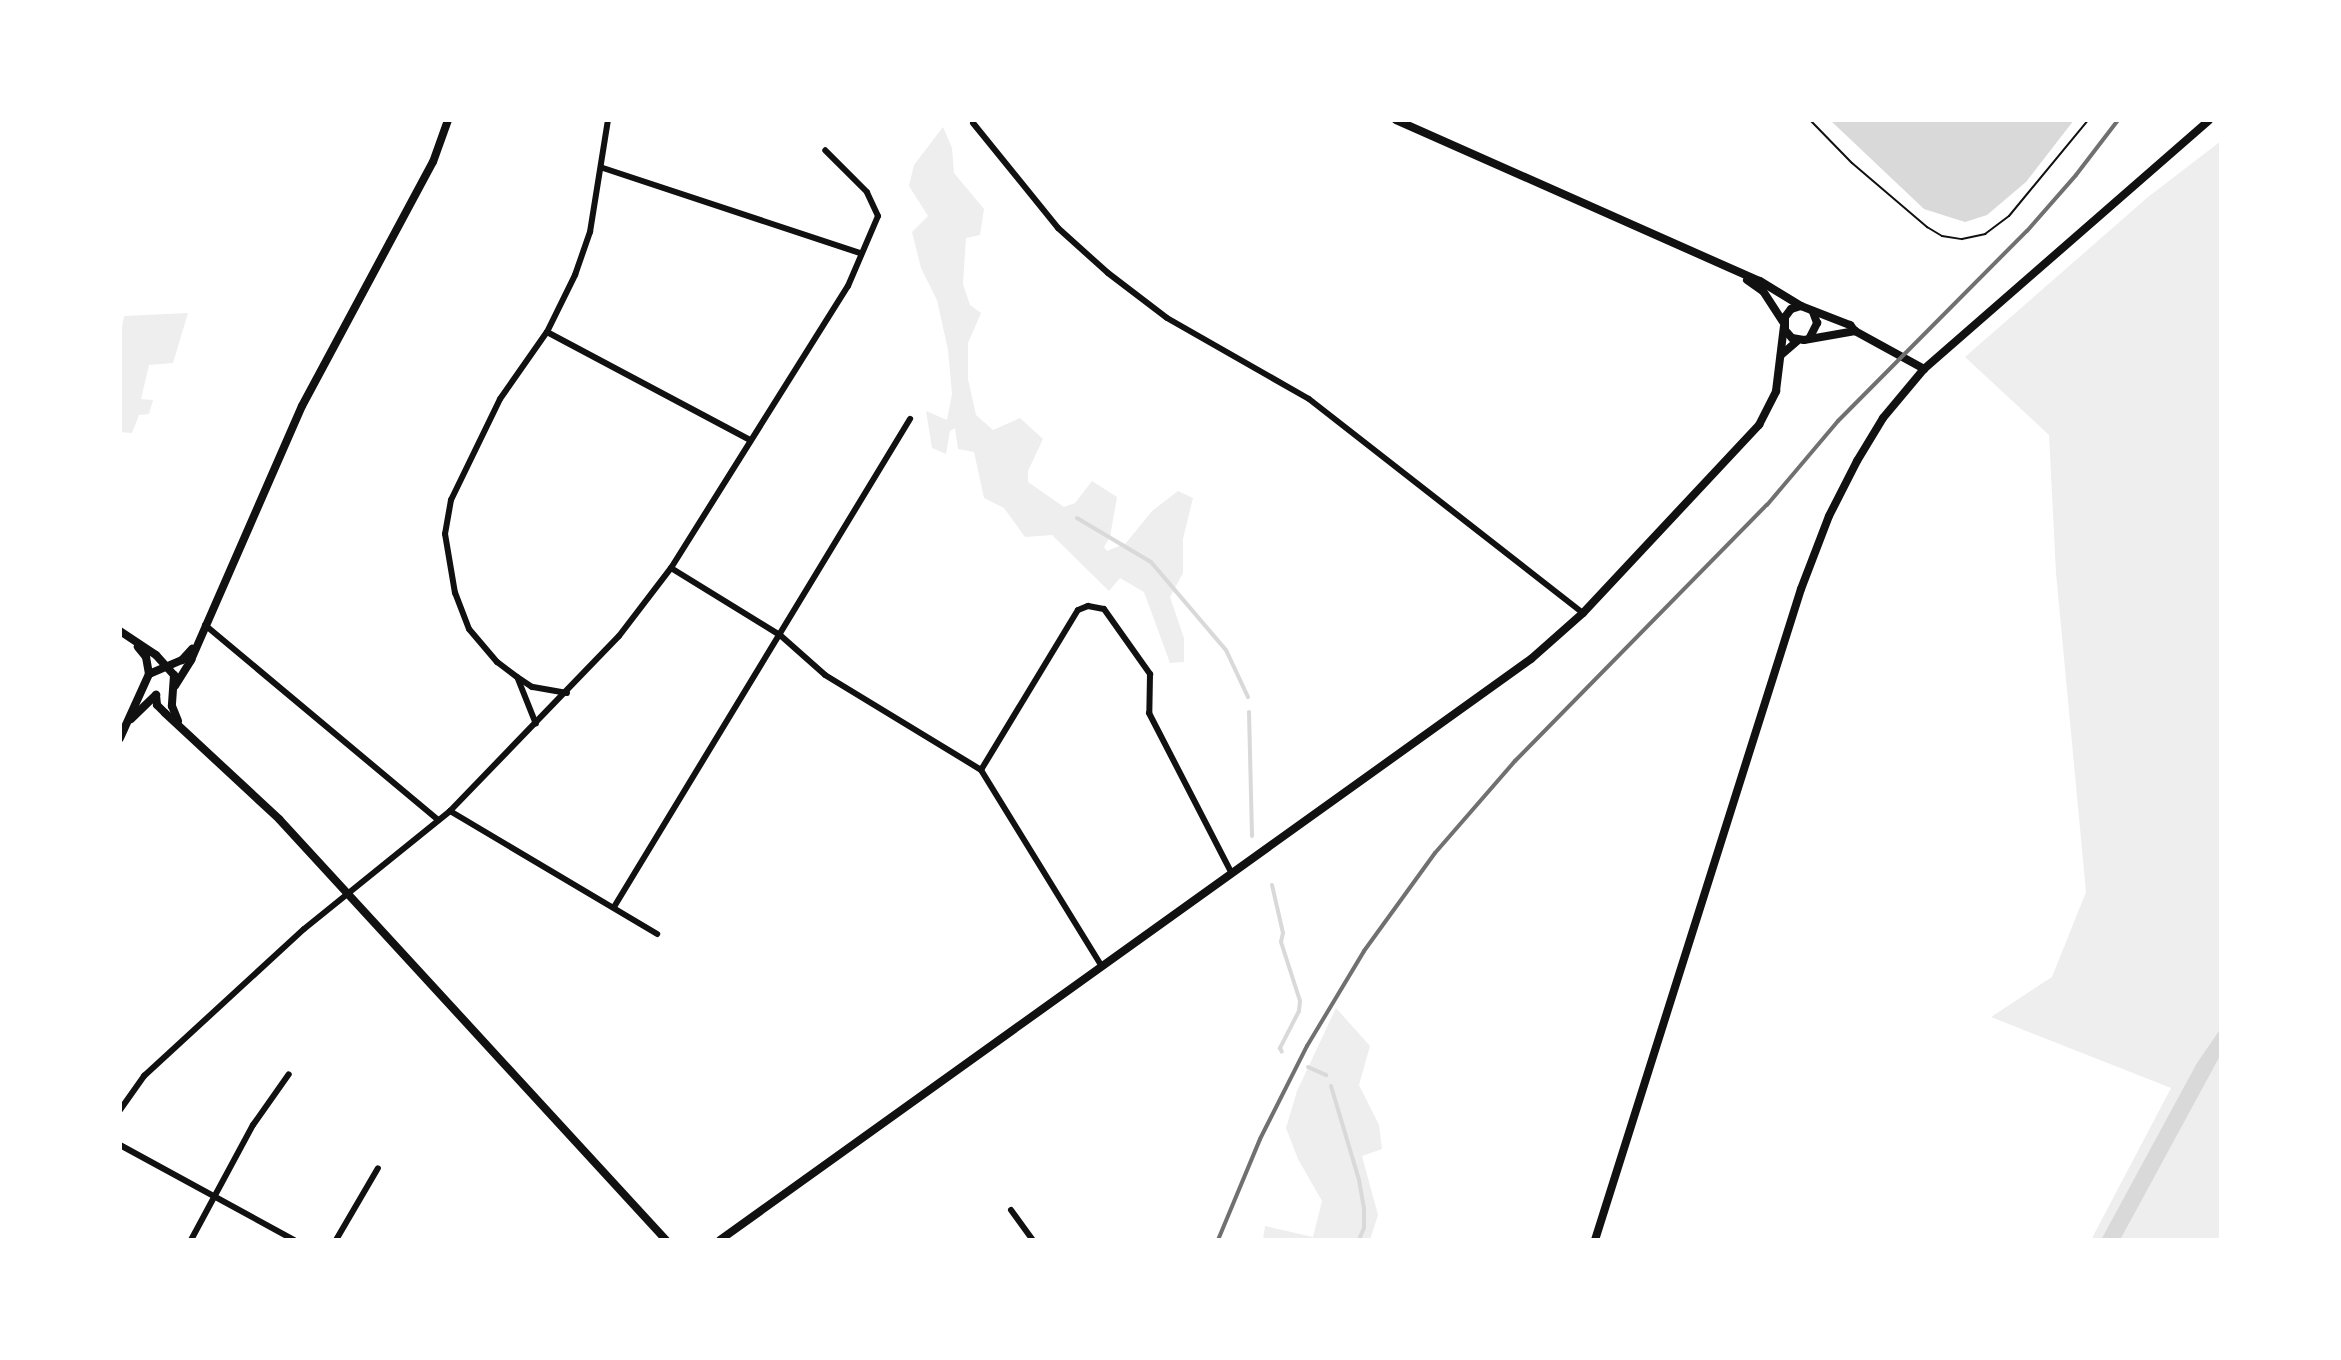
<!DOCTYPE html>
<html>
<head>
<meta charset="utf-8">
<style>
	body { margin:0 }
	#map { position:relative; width:2341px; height:1360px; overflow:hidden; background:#fff; font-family:"Fira Sans Condensed",sans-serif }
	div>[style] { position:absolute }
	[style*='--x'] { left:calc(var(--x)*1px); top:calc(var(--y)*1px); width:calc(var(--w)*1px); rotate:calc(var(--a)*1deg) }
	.green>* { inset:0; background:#eee }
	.water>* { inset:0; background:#d9d9d9 }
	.stream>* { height:4px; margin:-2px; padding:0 2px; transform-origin:2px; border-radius:2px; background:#d9d9d9 }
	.path>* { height:2px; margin:-1px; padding:0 1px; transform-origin:1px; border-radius:1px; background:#111 }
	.minor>* { height:6px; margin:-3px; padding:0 3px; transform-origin:3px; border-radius:3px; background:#111 }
	.tertiary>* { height:8px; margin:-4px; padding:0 4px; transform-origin:4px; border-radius:4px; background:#111 }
	.rail>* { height:4px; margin:-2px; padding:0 2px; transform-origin:2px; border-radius:2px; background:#707070 }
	span { translate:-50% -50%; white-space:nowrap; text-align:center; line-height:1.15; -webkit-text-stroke:6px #fff; paint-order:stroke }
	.frame { position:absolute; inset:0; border:122px solid #fff; pointer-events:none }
</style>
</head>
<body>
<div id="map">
	<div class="green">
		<i style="clip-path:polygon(943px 127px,952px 148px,954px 173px,984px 209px,980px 235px,966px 238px,963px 284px,970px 305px,981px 313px,968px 343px,968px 379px,976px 415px,993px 430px,1020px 418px,1043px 439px,1028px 471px,1028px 482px,1064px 507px,1075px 503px,1092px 481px,1117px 497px,1110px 537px,1104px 547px,1107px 551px,1126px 543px,1152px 511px,1178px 491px,1193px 498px,1183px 539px,1183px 573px,1170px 597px,1184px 638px,1184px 662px,1170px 663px,1144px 592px,1120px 578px,1109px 591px,1052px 535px,1025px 537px,1004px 508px,984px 498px,974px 452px,958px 449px,955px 428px,950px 431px,946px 454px,932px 448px,926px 411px,947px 420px,952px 394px,948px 350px,937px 300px,921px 268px,912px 232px,928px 216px,909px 186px,914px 165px)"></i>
		<i style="clip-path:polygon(2221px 141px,2221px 1240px,2091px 1240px,2171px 1088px,1991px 1017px,2052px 977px,2086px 892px,2056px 573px,2049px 435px,1965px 357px,2148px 197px)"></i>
		<i style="clip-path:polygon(188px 313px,173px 363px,149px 365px,141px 399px,153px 400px,149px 414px,139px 415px,132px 433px,120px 432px,120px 339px,124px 316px)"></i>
		<i style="clip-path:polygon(1336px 1008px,1370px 1046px,1359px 1085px,1379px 1125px,1382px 1149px,1362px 1156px,1378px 1215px,1370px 1240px,1263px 1240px,1265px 1226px,1313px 1237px,1322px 1201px,1298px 1159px,1286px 1128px,1297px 1091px)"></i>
	</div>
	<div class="water">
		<i style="clip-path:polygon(1830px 120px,2074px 120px,2026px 182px,1987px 215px,1965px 222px,1924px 209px)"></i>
		<i style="clip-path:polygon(2221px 1028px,2221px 1054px,2120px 1240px,2101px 1240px,2197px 1063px)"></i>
	</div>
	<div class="stream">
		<i style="--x:1077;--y:518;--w:86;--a:30.7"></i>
		<i style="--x:1151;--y:562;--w:116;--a:49.6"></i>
		<i style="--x:1226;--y:650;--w:52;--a:64.9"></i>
		<i style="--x:1249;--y:712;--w:124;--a:88.6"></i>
		<i style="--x:1272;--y:885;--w:49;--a:77.1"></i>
		<i style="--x:1283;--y:933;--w:9;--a:103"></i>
		<i style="--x:1281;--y:942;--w:62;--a:72.1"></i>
		<i style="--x:1300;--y:1001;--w:10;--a:96"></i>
		<i style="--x:1299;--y:1011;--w:42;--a:117.2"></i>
		<i style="--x:1280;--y:1048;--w:4;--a:63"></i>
		<i style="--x:1308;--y:1067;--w:20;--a:24"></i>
		<i style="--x:1331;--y:1086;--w:98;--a:73.4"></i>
		<i style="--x:1359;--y:1180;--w:28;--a:80"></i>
		<i style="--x:1364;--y:1208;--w:20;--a:90"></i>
		<i style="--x:1364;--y:1228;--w:13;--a:113"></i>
	</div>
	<div class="path">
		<i style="--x:1810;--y:120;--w:60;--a:45.7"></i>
		<i style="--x:1852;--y:163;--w:99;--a:40.5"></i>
		<i style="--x:1927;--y:227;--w:17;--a:31"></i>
		<i style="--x:1942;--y:236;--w:20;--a:9"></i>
		<i style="--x:1962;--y:239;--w:24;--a:-12"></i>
		<i style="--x:1985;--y:234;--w:30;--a:-37"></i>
		<i style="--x:2009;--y:216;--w:124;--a:-50.5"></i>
	</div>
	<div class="minor">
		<i style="--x:973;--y:123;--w:135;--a:51"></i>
		<i style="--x:1058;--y:228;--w:67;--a:42"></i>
		<i style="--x:1108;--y:273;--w:74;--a:37.3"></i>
		<i style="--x:1167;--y:318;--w:163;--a:29.7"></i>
		<i style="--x:1309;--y:399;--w:348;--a:38"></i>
		<i style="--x:603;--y:168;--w:271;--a:18.3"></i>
		<i style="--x:547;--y:332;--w:230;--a:28"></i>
		<i style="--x:671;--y:568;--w:128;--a:31.6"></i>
		<i style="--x:780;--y:635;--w:60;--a:41.6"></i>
		<i style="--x:825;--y:675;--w:183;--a:31.3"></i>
		<i style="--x:981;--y:770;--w:231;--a:58.4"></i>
		<i style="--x:205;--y:625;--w:304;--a:39.9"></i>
		<i style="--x:518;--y:679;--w:48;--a:68.2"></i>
		<i style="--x:567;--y:693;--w:36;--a:-170"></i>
		<i style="--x:532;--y:687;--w:18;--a:-146"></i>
		<i style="--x:517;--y:677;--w:25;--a:-143"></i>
		<i style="--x:497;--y:662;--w:43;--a:-130.3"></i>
		<i style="--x:469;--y:629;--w:39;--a:-111"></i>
		<i style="--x:455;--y:593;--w:60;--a:-99.6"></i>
		<i style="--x:445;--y:534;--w:35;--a:-80"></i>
		<i style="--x:451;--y:500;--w:112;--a:-64.1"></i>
		<i style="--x:500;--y:399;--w:82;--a:-55"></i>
		<i style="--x:547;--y:332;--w:64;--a:-63.8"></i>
		<i style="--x:575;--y:275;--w:46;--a:-70.8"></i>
		<i style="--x:590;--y:232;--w:113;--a:-80.9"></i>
		<i style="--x:981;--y:770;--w:187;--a:-58.8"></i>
		<i style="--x:1078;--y:610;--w:11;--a:-22"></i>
		<i style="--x:1088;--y:606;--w:16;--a:11"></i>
		<i style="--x:1104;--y:609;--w:80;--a:54.7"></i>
		<i style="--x:1150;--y:674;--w:39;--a:91"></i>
		<i style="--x:1149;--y:713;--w:181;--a:62.7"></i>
		<i style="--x:450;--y:811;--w:241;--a:30.7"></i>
		<i style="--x:614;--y:907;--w:571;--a:-58.76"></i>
		<i style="--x:120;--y:1110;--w:42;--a:-54.8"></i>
		<i style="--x:144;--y:1076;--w:217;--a:-42.6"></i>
		<i style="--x:304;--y:929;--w:188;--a:-38.9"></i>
		<i style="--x:450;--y:811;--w:243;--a:-46"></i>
		<i style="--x:619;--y:636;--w:86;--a:-52.6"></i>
		<i style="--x:671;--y:568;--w:333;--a:-57.9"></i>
		<i style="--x:848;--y:286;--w:76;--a:-66.8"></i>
		<i style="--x:878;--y:216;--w:26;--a:-115"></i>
		<i style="--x:867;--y:192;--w:59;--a:-135"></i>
		<i style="--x:120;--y:1145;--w:198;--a:28.6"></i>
		<i style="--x:1011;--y:1210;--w:37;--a:54"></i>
		<i style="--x:191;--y:1240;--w:131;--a:-61.7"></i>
		<i style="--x:253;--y:1125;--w:62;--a:-54.8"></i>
		<i style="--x:336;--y:1240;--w:83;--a:-59.7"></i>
	</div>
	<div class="tertiary">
		<i style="--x:1396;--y:120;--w:398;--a:23.9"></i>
		<i style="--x:1760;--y:281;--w:48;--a:31.4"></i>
		<i style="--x:1801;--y:306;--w:53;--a:21.2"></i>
		<i style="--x:1850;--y:325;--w:8;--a:50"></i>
		<i style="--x:1855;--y:331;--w:79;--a:28.8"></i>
		<i style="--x:1747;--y:280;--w:19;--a:35"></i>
		<i style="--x:1763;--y:291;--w:37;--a:57"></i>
		<i style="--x:1801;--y:306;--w:10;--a:163"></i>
		<i style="--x:1791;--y:309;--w:10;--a:127"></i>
		<i style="--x:1785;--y:317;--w:13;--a:90"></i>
		<i style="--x:1785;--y:330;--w:11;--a:49"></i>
		<i style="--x:1792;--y:338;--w:12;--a:9"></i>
		<i style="--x:1804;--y:340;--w:52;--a:-10"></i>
		<i style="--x:1810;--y:337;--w:16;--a:-63"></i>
		<i style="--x:1817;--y:323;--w:12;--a:-110"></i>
		<i style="--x:1781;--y:355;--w:23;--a:-41"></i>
		<i style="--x:120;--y:631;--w:43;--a:33.7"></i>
		<i style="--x:156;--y:655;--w:27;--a:48"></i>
		<i style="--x:174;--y:675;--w:31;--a:94"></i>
		<i style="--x:172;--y:706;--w:16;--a:68"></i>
		<i style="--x:149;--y:674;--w:36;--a:-23"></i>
		<i style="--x:182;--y:660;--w:15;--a:-48"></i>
		<i style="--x:175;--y:686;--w:31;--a:-58"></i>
		<i style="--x:191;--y:660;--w:277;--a:-66.4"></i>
		<i style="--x:302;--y:406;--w:277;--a:-61.8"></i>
		<i style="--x:433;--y:162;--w:45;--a:-70.3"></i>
		<i style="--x:156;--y:695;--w:10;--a:84"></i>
		<i style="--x:157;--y:705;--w:11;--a:45"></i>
		<i style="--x:165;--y:713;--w:156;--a:42.9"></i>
		<i style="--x:279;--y:819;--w:572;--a:47.41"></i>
		<i style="--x:131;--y:719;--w:35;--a:-44"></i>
		<i style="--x:120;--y:738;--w:70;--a:-65.6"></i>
		<i style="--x:149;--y:674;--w:17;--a:-100"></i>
		<i style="--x:146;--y:657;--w:13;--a:-129"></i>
		<i style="--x:720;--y:1240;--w:998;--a:-35.62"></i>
		<i style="--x:1531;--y:659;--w:69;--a:-41.5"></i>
		<i style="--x:1583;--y:613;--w:258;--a:-46.9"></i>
		<i style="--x:1759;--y:425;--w:38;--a:-63"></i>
		<i style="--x:1776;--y:391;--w:65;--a:-83"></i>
		<i style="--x:1595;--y:1240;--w:683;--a:-72.44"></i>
		<i style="--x:1801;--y:589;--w:78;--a:-69"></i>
		<i style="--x:1829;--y:516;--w:62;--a:-63"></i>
		<i style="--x:1857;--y:461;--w:50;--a:-58.8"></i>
		<i style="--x:1883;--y:418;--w:64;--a:-50.1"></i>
		<i style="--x:1924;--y:369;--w:378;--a:-41.1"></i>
	</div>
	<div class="rail">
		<i style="--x:1218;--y:1240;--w:109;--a:-67.4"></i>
		<i style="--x:1260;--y:1139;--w:104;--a:-63.2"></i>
		<i style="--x:1307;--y:1046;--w:111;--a:-59"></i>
		<i style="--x:1364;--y:951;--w:121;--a:-54.1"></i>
		<i style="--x:1435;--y:853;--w:122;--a:-49"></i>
		<i style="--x:1515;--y:761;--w:359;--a:-45.5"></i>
		<i style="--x:1767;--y:505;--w:110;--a:-49.8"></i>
		<i style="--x:1838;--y:421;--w:268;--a:-45.2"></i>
		<i style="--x:2027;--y:231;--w:74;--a:-48.8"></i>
		<i style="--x:2076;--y:175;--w:69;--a:-52.6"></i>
	</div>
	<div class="frame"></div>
</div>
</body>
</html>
